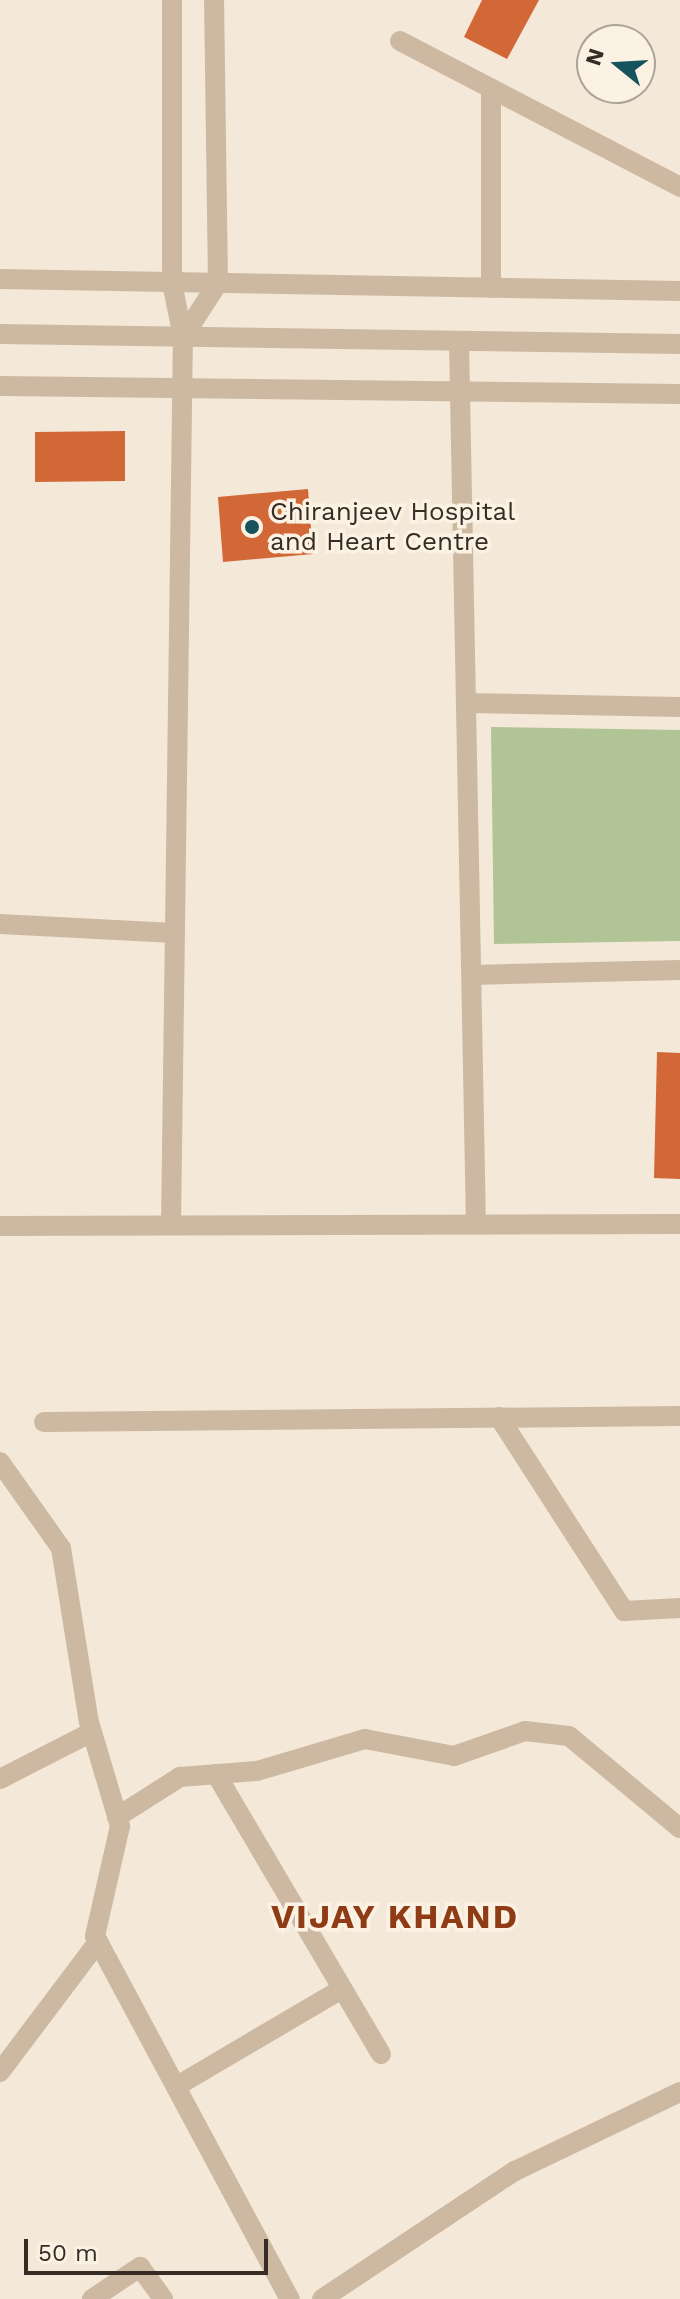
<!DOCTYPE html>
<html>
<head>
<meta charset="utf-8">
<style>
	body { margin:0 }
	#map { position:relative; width:680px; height:2299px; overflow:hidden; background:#f4e8d8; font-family:"Work Sans",sans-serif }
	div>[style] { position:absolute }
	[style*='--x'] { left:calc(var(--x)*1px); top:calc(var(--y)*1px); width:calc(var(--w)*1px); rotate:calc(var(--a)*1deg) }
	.green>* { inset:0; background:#b1c496 }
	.building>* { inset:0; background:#d26837 }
	.minor>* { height:20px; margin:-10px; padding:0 10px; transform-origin:10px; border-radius:10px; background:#cdb9a2 }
	.dots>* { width:22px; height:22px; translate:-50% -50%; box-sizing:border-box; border:4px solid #fbf2e4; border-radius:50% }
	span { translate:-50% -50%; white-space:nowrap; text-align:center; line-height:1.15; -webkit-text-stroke:7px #fbf2e4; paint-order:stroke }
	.poi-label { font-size:26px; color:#372c25 }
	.left { translate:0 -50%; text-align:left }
	.district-label { font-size:34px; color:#8e3b16; font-weight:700; letter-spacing:2px }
	.north { position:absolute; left:576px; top:24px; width:80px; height:80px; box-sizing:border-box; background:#fbf2e4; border:2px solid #ada398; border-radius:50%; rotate:288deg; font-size:22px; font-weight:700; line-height:32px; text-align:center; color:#372c25 }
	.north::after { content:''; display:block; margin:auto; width:28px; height:36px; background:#17535c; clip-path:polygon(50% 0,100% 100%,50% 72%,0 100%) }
	.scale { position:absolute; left:24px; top:2239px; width:244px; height:36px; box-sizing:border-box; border:4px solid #372c25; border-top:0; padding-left:10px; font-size:24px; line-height:28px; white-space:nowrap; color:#372c25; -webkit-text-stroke:6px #fbf2e4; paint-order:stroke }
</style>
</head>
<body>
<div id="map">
	<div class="green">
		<i style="clip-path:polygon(491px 727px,680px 730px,680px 941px,494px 944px)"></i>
	</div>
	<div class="building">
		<i style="clip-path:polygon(482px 0,539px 0,507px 59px,464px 37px)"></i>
		<i style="clip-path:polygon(125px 431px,125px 481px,35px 482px,35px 432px)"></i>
		<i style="clip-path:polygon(308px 489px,313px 554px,223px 562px,218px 497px)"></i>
		<i style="clip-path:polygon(657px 1052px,680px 1053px,680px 1179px,654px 1178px)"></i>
	</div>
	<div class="minor">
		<i style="--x:400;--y:41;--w:316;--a:27.5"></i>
		<i style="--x:0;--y:279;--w:680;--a:1.01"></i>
		<i style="--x:491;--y:288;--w:199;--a:-90"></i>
		<i style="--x:0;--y:334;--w:680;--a:0.84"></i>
		<i style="--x:183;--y:337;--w:64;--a:-57.1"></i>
		<i style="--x:218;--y:283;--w:283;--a:-90.8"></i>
		<i style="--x:459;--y:341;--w:883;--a:88.9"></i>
		<i style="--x:0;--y:386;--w:680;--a:0.67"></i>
		<i style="--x:466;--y:703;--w:214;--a:1.1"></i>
		<i style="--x:0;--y:924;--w:174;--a:3"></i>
		<i style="--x:472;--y:975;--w:208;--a:-1.4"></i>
		<i style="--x:171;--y:1225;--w:888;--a:-89.23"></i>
		<i style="--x:183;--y:337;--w:55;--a:-101.5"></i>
		<i style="--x:172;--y:283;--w:283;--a:-90"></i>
		<i style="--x:0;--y:1226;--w:680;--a:-0.17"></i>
		<i style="--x:499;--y:1417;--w:231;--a:57.2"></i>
		<i style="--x:624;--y:1611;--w:56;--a:-3.1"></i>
		<i style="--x:44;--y:1422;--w:636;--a:-0.54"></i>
		<i style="--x:0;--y:1462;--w:105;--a:54.7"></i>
		<i style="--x:61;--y:1548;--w:176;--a:80.9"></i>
		<i style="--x:89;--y:1722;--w:109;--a:73.4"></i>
		<i style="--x:120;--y:1826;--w:113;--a:102.8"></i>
		<i style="--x:95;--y:1936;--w:412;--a:61.8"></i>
		<i style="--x:216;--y:1774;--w:325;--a:59.5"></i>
		<i style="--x:0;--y:1779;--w:103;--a:-27.1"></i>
		<i style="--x:117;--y:1817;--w:75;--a:-32.4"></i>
		<i style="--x:180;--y:1777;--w:77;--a:-4.5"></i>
		<i style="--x:257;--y:1771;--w:113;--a:-16.5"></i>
		<i style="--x:365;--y:1739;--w:91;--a:10.8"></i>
		<i style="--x:454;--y:1756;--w:75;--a:-19.4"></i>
		<i style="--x:525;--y:1731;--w:44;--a:6.5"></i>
		<i style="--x:569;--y:1736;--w:144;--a:39.7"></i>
		<i style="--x:0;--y:2072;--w:163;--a:-53"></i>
		<i style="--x:177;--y:2086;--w:191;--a:-30.5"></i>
		<i style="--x:92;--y:2299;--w:58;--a:-33.7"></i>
		<i style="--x:140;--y:2267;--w:39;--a:54"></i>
		<i style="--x:322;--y:2299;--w:232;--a:-33.6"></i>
		<i style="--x:515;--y:2171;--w:183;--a:-25.6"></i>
	</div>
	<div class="dots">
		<i style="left:252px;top:527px;background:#17535c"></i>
	</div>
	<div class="poi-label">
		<span class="left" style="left:270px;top:527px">Chiranjeev Hospital<br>and Heart Centre</span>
	</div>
	<div class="district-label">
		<span style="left:395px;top:1917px">VIJAY KHAND</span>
	</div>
	<div class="north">N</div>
	<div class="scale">50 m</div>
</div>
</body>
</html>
